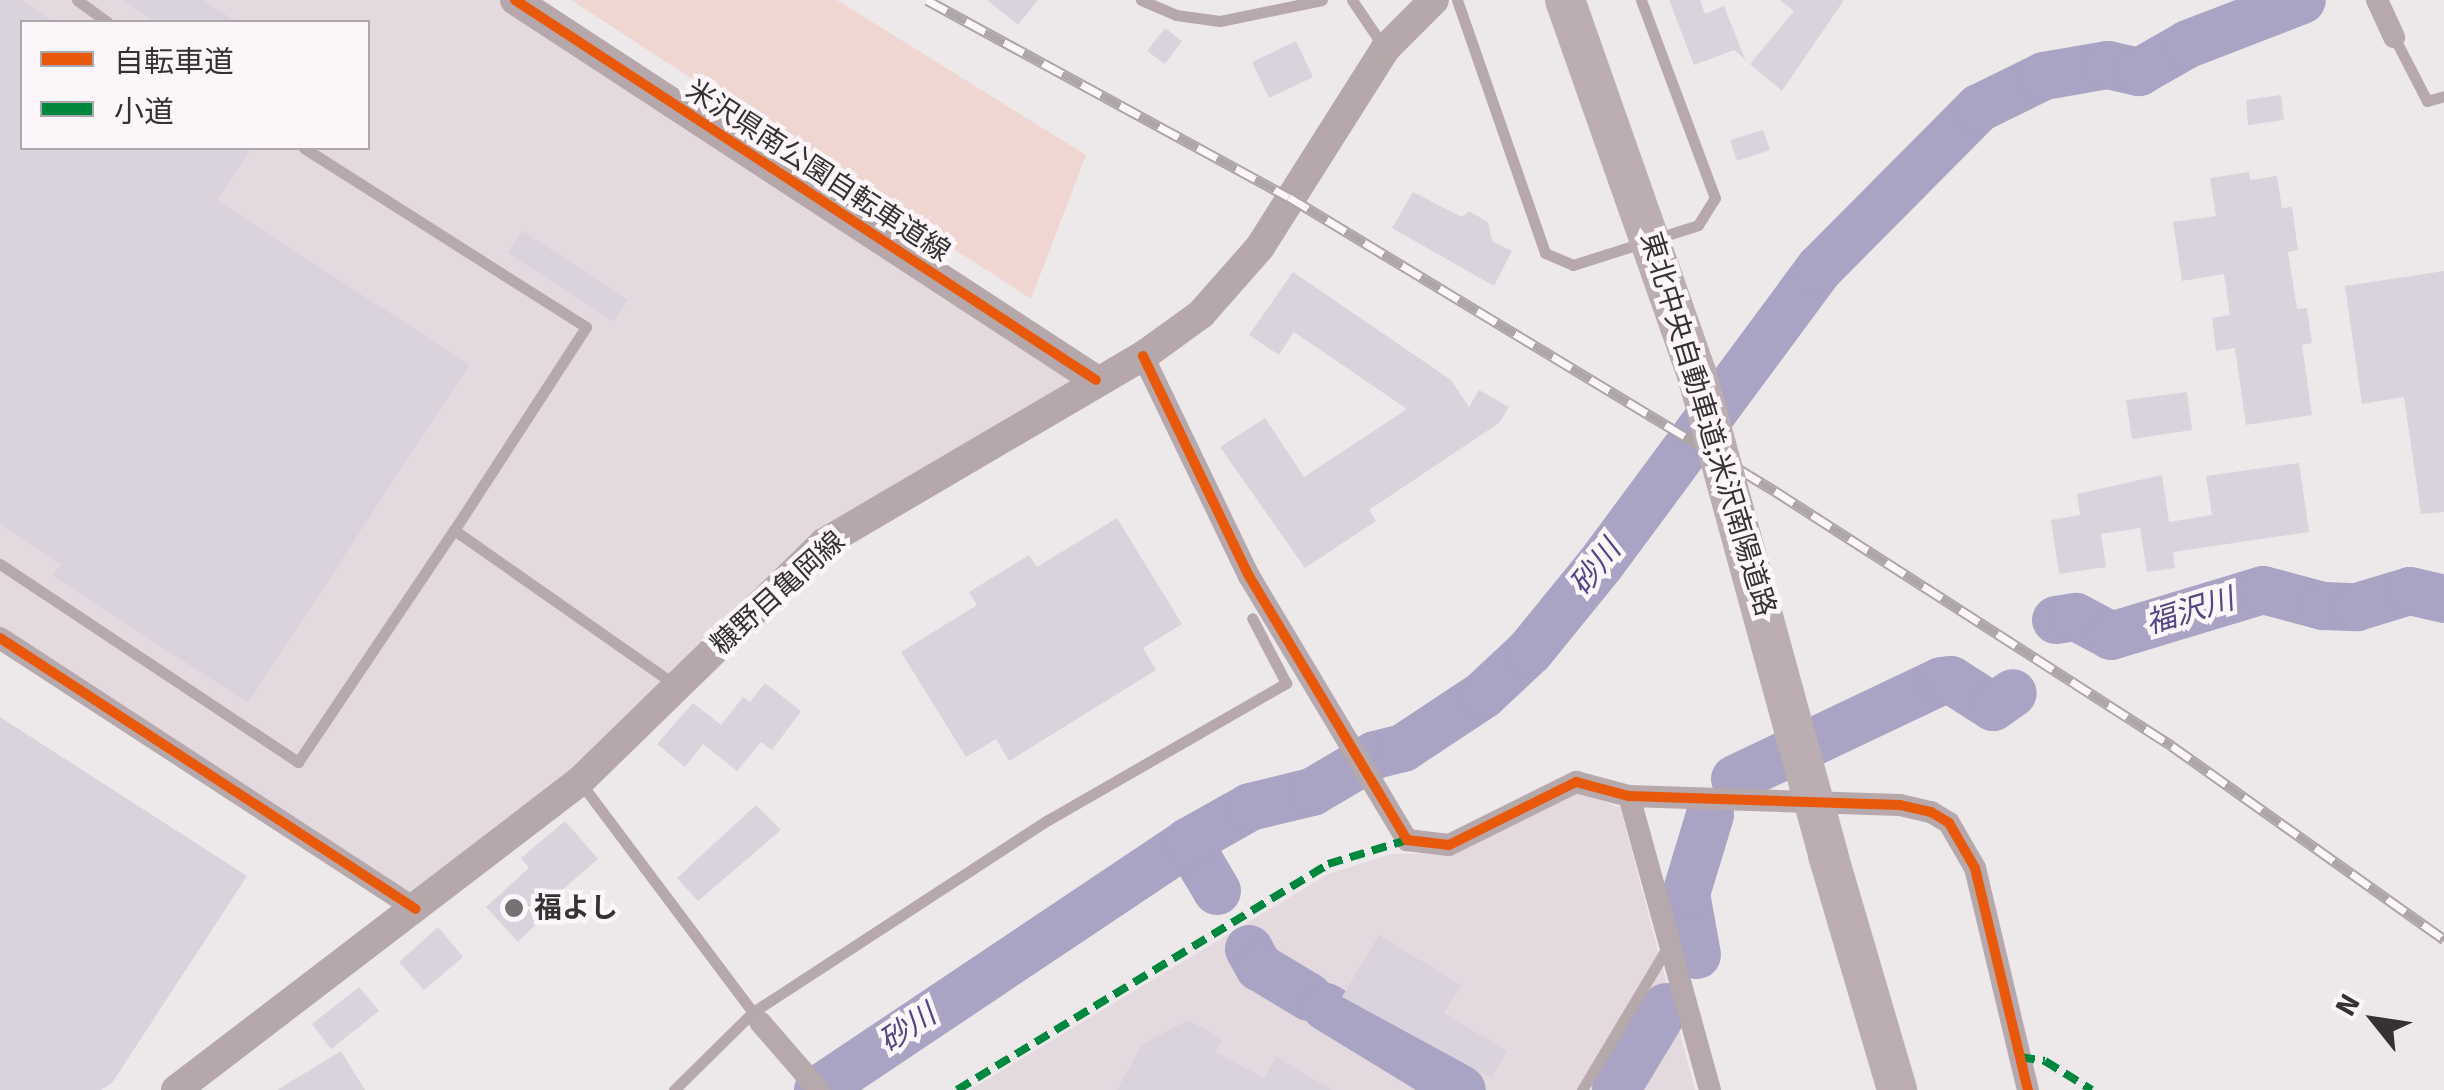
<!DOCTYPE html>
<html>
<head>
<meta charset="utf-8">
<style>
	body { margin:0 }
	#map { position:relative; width:2444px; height:1090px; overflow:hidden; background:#ede9eb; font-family:Signika,"Noto Sans JP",sans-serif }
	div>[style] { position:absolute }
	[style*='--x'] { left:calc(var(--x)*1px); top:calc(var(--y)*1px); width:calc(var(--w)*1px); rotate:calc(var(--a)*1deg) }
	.built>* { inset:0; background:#e3d9df }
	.green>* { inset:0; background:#efd6d1 }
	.river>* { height:48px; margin:-24px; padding:0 24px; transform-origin:24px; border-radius:24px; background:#a9a3c4 }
	.building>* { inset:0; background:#dad2dc }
	.lane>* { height:11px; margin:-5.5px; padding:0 5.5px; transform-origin:5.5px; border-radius:5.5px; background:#b7a8ab }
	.street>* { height:22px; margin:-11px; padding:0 11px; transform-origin:11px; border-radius:11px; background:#b7a8ab }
	.secondary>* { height:30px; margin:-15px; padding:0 15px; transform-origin:15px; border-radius:15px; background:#b6a8aa }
	.highway>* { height:40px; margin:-20px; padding:0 20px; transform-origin:20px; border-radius:20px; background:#bbadb1 }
	.rail>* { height:11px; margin-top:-5.5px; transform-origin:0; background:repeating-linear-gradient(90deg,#fcf5f9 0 22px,#aea5a7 0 44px); box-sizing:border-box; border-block:2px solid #aea5a7 }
	.highway-bridge>* { height:40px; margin:-20px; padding:0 20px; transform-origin:20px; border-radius:20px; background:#bbadb1 }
	.quiet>* { height:8px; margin-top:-4px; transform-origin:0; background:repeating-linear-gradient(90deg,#00873e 0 15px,transparent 0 23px) }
	.cycleway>* { height:10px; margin:-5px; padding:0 5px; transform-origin:5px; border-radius:5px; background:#e8590c }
	.dots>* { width:28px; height:28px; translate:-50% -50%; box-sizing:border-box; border:5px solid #fcf5f9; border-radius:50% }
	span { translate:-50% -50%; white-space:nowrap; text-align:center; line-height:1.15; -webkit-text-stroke:9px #fcf5f9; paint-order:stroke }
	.street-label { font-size:28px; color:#343233 }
	.poi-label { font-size:28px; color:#343233; font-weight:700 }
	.left { translate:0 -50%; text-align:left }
	.water-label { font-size:30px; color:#534684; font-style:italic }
	.legend { position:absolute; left:20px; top:20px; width:350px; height:130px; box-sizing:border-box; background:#fcf5f9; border:2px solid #aca7aa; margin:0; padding:12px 18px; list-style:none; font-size:30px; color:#343233 }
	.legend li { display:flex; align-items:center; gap:20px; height:50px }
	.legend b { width:50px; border:2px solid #aca7aa }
	.north { position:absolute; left:2324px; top:970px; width:100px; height:100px; -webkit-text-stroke:8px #fcf5f9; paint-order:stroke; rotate:300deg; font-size:28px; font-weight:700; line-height:40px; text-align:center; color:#343233 }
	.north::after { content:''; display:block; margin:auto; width:35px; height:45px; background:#343233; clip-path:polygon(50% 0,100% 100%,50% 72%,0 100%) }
</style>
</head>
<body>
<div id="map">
	<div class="built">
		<i style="clip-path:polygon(evenodd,0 0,515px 0,1096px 380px,824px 543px,416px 909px,0 638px,0 0,22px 22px,368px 22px,368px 148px,22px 148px,22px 22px)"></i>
		<i style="clip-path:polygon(1577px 792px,1620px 807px,1695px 1090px,970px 1090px,1328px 874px,1391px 854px,1456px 853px)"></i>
	</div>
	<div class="green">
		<i style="clip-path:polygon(571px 0,837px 0,1086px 155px,1031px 299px)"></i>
	</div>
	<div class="river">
		<i style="--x:2056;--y:620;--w:20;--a:-9"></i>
		<i style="--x:2076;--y:617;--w:40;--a:28"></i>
		<i style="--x:2111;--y:636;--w:159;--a:-16.8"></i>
		<i style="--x:2263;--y:590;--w:62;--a:14.9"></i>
		<i style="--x:2323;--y:606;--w:34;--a:2"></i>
		<i style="--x:2357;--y:607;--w:55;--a:-16.8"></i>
		<i style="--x:2410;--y:591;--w:35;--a:13"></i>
		<i style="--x:1735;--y:779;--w:228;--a:-25.4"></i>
		<i style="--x:1941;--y:681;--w:10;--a:-6"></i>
		<i style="--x:1951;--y:680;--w:50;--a:32.7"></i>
		<i style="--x:1993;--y:707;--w:24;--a:-35"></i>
		<i style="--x:1188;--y:842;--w:57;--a:59.4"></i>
		<i style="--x:1249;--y:949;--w:21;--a:61"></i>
		<i style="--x:1259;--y:967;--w:58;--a:31"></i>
		<i style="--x:1697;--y:955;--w:62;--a:-100.2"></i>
		<i style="--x:1686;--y:894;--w:83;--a:-73.1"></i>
		<i style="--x:1326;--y:1007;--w:159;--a:31.4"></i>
		<i style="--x:818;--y:1090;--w:445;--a:-33.8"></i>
		<i style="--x:1188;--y:842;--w:71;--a:-29.4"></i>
		<i style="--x:1250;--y:807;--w:64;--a:-13.6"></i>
		<i style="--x:1312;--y:792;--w:73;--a:-30.4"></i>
		<i style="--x:1375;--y:755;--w:29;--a:-14"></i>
		<i style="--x:1403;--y:748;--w:96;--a:-33.5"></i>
		<i style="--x:1483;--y:695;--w:64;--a:-43.1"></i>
		<i style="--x:1530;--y:651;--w:111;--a:-50.9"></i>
		<i style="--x:1600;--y:565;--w:370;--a:-53.5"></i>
		<i style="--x:1820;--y:268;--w:226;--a:-45.2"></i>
		<i style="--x:1979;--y:108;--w:72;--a:-26.2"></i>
		<i style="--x:2044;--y:76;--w:65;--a:-9.8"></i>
		<i style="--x:2108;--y:65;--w:32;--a:13"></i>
		<i style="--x:2139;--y:72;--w:56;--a:-29.7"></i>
		<i style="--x:2188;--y:44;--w:122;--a:-21.1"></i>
		<i style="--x:1616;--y:1090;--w:97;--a:-58.9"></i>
	</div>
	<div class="building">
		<i style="clip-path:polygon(0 0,21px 0,55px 22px,22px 22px,22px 148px,252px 148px,217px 200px,469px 365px,248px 703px,53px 576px,61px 564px,0 524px)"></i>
		<i style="clip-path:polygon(123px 0,203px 0,237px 22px,157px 22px)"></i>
		<i style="clip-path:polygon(987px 0,1038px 0,1018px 25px)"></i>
		<i style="clip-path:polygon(1669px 0,1700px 0,1705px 14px,1724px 6px,1745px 59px,1734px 50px,1694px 65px)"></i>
		<i style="clip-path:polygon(1780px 0,1844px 0,1782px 91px,1750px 64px,1794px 11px)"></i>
		<i style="clip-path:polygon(1165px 28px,1182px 41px,1165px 64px,1147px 51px)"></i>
		<i style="clip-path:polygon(1296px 41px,1313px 77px,1269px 98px,1252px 62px)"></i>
		<i style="clip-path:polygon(2281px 95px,2284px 120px,2248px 125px,2246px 100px)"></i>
		<i style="clip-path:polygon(1763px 130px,1770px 150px,1737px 161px,1730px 140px)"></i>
		<i style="clip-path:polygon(2249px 172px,2250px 180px,2277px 176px,2282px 208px,2292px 207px,2298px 250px,2288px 252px,2297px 309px,2307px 308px,2312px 343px,2302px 345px,2312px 415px,2246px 425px,2235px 348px,2216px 351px,2212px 318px,2230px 315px,2224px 274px,2182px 281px,2173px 222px,2216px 216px,2210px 178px)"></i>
		<i style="clip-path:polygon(1413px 192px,1462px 217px,1469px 211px,1488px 222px,1492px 241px,1512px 251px,1494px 286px,1392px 228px)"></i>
		<i style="clip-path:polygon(522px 231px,628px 300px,614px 322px,508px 253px)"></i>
		<i style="clip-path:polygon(2444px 271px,2444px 512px,2421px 514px,2404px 397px,2362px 404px,2345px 286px)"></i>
		<i style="clip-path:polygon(1293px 272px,1451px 380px,1469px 407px,1479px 390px,1509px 407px,1499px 423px,1369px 510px,1376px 521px,1305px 568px,1220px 447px,1265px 418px,1304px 477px,1407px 409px,1294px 332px,1279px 355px,1249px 335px)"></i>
		<i style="clip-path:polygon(2187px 392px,2192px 430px,2132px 439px,2126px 400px)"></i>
		<i style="clip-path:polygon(2299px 463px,2309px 532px,2173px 552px,2175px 568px,2147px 572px,2140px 528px,2101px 534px,2106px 567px,2059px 574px,2051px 520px,2080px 515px,2077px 494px,2162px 475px,2169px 522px,2212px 515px,2206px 476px)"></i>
		<i style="clip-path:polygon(1117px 518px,1182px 624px,1143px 648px,1156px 670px,1009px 761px,996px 739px,966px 757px,901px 652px,977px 605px,969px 592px,1029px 555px,1037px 567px)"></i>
		<i style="clip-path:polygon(765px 683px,801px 711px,772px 750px,761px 742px,737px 771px,703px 744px,685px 767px,657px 744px,693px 703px,721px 725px,743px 697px,750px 702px)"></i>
		<i style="clip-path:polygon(0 717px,247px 876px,112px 1083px,101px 1090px,0 1090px)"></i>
		<i style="clip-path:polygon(756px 805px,781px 830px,698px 901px,677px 878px)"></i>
		<i style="clip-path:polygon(565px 821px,598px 859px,539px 910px,545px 916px,518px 942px,486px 907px,529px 868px,521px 858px)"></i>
		<i style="clip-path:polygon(438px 927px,463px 957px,424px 990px,399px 962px)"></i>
		<i style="clip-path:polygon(1379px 935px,1461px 985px,1444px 1013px,1507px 1051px,1491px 1078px,1342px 997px)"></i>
		<i style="clip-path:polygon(359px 987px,379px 1011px,331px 1049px,312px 1024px)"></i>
		<i style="clip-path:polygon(1188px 1020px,1223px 1040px,1215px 1052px,1264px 1078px,1276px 1057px,1332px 1090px,1117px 1090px,1142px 1045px)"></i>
		<i style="clip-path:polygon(341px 1051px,365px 1090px,277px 1090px)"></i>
	</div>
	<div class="lane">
		<i style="--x:77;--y:0;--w:37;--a:36"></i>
		<i style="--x:1141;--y:0;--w:38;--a:23"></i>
		<i style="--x:1176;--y:15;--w:44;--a:7.8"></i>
		<i style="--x:1220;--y:21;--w:104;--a:-11.6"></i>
		<i style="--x:1352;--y:0;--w:59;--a:56"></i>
		<i style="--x:1457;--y:0;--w:268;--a:70.8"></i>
		<i style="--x:1545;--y:253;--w:30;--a:23"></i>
		<i style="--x:1573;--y:265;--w:131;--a:-17.7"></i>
		<i style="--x:1698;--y:225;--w:32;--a:-58"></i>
		<i style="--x:1715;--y:198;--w:211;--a:-110.5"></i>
		<i style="--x:2394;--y:37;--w:72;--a:62.7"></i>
		<i style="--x:2427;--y:101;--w:18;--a:-16"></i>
		<i style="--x:304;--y:148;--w:334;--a:32.4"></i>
		<i style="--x:586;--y:327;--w:242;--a:123"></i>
		<i style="--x:0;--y:564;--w:358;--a:33.6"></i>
		<i style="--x:298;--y:762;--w:280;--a:-56.1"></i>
		<i style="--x:454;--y:530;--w:269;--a:35"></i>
		<i style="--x:580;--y:782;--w:291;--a:53.1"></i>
		<i style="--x:674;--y:1090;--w:111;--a:-44.6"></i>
		<i style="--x:753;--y:1012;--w:352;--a:-33.1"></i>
		<i style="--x:1048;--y:820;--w:275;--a:-29.9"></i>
		<i style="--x:1286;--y:683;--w:73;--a:-117.6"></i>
		<i style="--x:1582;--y:1090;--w:165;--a:-59.1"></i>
	</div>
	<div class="street">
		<i style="--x:2377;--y:0;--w:41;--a:65.3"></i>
		<i style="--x:1143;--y:356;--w:244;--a:64.3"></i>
		<i style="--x:1249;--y:576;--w:308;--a:59.1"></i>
		<i style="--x:1407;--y:840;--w:42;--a:6.8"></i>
		<i style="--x:1449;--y:845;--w:142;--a:-26.4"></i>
		<i style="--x:1576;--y:782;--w:55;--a:14.8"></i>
		<i style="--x:1629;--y:796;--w:271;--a:1.9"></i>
		<i style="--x:1900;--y:805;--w:32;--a:13"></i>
		<i style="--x:1931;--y:812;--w:21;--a:31"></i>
		<i style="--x:1949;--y:823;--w:52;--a:60"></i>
		<i style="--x:1975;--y:868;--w:228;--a:76.6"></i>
		<i style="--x:0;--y:638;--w:496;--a:33.1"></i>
		<i style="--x:1629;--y:796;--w:305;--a:74.6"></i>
		<i style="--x:760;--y:1022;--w:90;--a:49.1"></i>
	</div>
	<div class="secondary">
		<i style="--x:515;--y:0;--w:694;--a:33.19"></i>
		<i style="--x:176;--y:1090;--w:509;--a:-37.41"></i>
		<i style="--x:580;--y:781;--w:341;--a:-44.3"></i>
		<i style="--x:824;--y:543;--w:370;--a:-30.4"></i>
		<i style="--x:1143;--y:356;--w:72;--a:-35.9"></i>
		<i style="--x:1201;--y:314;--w:89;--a:-48.6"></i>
		<i style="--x:1260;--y:247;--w:234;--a:-57.7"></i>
		<i style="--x:1385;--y:49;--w:69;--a:-45"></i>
	</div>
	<div class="highway">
		<i style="--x:1828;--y:855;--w:245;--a:73.6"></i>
	</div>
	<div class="rail">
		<i style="--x:927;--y:0;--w:412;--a:28.6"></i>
		<i style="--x:1289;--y:197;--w:568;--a:31.17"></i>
		<i style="--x:1775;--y:491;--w:472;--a:32.7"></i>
		<i style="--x:2172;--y:746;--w:334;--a:35.4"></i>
	</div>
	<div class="highway-bridge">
		<i style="--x:1565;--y:0;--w:398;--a:70.6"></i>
		<i style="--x:1697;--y:375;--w:498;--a:74.7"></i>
	</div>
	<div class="quiet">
		<i style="--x:2020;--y:1057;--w:25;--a:9"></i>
		<i style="--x:2045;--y:1061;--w:55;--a:31.7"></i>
		<i style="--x:957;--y:1090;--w:434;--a:-31.3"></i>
		<i style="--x:1328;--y:864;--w:83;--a:-16.9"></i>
	</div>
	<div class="cycleway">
		<i style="--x:515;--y:0;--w:694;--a:33.19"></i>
		<i style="--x:1143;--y:356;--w:244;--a:64.3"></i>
		<i style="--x:1249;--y:576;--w:308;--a:59.1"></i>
		<i style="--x:1407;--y:840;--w:42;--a:6.8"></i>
		<i style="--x:1449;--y:845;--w:142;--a:-26.4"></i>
		<i style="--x:1576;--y:782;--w:55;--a:14.8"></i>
		<i style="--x:1629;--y:796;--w:271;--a:1.9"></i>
		<i style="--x:1900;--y:805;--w:32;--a:13"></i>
		<i style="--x:1931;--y:812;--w:21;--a:31"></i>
		<i style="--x:1949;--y:823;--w:52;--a:60"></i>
		<i style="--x:1975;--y:868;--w:228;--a:76.6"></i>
		<i style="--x:0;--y:638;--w:496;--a:33.1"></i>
	</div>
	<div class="dots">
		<i style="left:514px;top:908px;background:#757273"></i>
	</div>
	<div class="street-label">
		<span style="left:818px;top:171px;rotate:33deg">米沢県南公園自転車道線</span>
		<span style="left:1708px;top:424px;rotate:73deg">東北中央自動車道;米沢南陽道路</span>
		<span style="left:778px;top:593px;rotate:-42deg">糠野目亀岡線</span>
	</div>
	<div class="poi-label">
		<span class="left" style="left:534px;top:908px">福よし</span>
	</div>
	<div class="water-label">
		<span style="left:1596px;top:568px;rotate:-52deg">砂川</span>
		<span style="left:2190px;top:612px;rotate:-17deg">福沢川</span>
		<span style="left:908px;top:1029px;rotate:-34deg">砂川</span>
	</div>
	<ul class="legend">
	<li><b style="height:12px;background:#e8590c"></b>自転車道</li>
	<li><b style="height:12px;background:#00873e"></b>小道</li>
	</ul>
	<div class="north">N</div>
</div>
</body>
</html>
